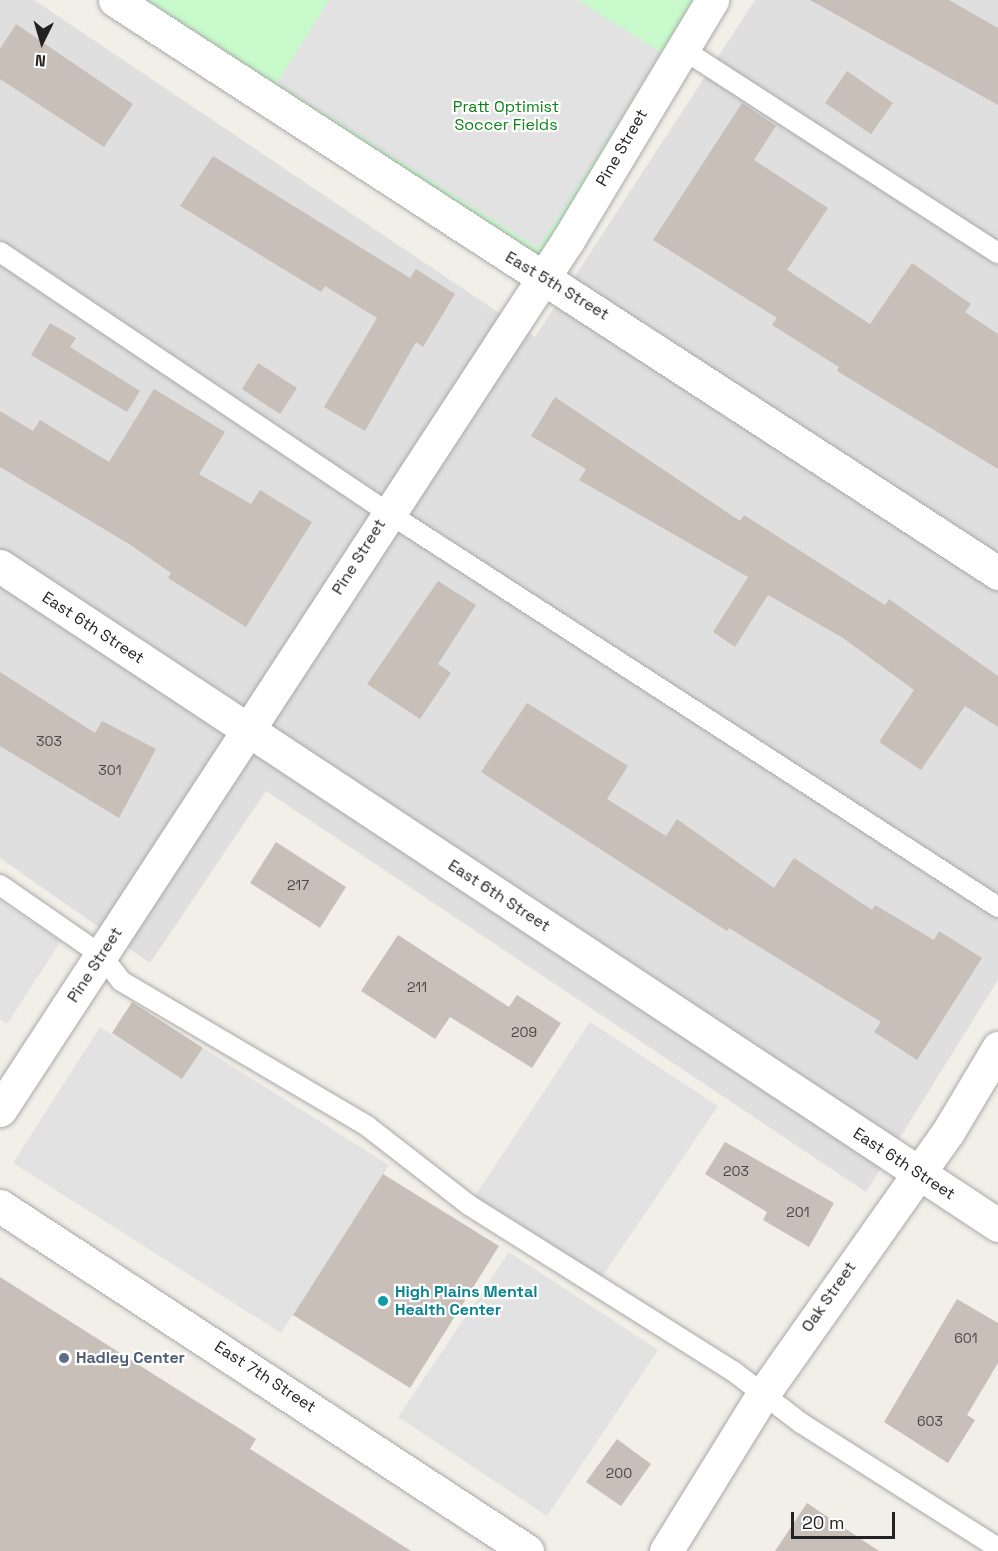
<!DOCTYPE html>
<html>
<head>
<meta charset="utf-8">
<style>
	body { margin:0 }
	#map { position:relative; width:998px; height:1551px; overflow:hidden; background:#f2efe9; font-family:"Space Grotesk",sans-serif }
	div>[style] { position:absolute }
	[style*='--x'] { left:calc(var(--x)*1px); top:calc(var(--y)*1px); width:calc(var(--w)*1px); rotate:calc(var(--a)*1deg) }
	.residential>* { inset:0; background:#e0dfdf }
	.park>* { inset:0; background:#c8facc }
	.parking>* { inset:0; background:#e2e2e2 }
	.building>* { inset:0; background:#c7bfb8 }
	.roads { filter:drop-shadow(0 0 2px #a9a9a9) drop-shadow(0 0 2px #a9a9a9) }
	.service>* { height:20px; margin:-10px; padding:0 10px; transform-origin:10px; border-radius:10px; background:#fff }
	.minor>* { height:33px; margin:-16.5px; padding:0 16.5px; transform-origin:16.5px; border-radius:16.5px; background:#fff }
	.dots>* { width:16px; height:16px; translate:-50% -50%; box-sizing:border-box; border:3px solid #fff; border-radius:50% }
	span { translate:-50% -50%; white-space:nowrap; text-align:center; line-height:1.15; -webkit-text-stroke:4.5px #fff; paint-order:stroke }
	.number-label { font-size:14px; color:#4b4948 }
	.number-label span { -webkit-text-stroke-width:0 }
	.park-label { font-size:16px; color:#0c8416 }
	.street-label { font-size:16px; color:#222 }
	.culture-label { font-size:16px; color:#0d838f; font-weight:700 }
	.left { translate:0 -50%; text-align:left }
	.service-label { font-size:16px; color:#4e5e75; font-weight:700 }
	.north { position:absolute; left:12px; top:12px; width:60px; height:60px; -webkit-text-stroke:4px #fff; paint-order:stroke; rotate:185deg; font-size:16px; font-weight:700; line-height:24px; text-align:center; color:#222 }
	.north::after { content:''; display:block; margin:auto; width:21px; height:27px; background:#222; clip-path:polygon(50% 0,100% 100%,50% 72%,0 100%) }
	.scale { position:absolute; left:791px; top:1512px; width:104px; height:27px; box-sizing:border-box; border:3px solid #222; border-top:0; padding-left:8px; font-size:18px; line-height:21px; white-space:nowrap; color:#222; -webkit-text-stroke:4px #fff; paint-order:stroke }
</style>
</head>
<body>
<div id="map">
	<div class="residential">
		<i style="clip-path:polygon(0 0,34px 0,535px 337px,755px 0,998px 0,998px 980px,866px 1192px,266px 791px,150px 963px,0 858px)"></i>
	</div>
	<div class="park">
		<i style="clip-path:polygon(115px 0,706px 0,543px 278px)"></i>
	</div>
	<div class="parking">
		<i style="clip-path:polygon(329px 0,578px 0,662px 53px,538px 248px,277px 83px)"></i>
		<i style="clip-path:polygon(0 901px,61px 941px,7px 1024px,0 1019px)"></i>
		<i style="clip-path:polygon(590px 1022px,718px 1106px,595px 1287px,469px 1205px)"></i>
		<i style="clip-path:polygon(100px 1027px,182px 1078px,203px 1048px,389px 1165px,281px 1333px,13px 1163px)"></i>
		<i style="clip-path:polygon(509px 1252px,658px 1350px,547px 1516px,398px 1417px)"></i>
	</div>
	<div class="building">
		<i style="clip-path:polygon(810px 0,949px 0,998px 28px,998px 105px)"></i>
		<i style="clip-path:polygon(16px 24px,133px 104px,104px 147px,0 79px,0 49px)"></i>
		<i style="clip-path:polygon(847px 71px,893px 103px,871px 134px,825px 103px)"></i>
		<i style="clip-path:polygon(742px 103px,776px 126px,754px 160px,828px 208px,787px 270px,870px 324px,912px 263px,971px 304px,965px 312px,998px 334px,998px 469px,837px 371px,839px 367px,772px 325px,777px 318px,653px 240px)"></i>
		<i style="clip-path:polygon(213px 156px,410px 278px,416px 269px,455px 294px,423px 347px,416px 342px,365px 431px,324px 407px,377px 318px,325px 286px,321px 292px,180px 206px)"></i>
		<i style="clip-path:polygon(50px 323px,76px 338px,70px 347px,140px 391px,127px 412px,31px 355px)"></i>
		<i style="clip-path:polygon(258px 363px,297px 388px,280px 414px,242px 389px)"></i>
		<i style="clip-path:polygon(154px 389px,225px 432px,199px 474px,251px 504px,260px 490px,312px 522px,246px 627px,168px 578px,171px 573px,129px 544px,0 467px,0 411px,33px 431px,40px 420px,109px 462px)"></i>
		<i style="clip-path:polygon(555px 397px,740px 521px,744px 515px,885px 605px,889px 599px,998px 676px,998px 727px,965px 706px,921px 770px,879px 742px,914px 690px,843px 638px,768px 595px,735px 647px,713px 632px,748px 577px,579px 480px,586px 469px,531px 436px)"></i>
		<i style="clip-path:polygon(438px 581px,476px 605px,438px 664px,451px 673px,420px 719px,367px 684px)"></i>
		<i style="clip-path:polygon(0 672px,95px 733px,102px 721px,156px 749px,119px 818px,0 746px)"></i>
		<i style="clip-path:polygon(527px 703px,628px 766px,607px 799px,666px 836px,677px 819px,774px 888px,794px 858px,872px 910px,875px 905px,934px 940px,939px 931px,982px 958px,917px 1060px,874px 1032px,881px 1022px,729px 928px,727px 931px,481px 772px)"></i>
		<i style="clip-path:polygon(276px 842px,346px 887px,320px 928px,250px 883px)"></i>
		<i style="clip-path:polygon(398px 935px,509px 1007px,517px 995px,561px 1023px,532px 1068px,450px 1017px,435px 1039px,361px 991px)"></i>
		<i style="clip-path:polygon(132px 1002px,203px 1048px,182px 1079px,112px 1033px)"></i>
		<i style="clip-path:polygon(725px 1142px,834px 1203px,809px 1247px,763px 1220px,767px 1212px,705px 1174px)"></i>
		<i style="clip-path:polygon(383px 1174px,499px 1246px,410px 1388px,293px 1315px)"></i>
		<i style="clip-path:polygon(0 1277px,256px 1439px,250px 1449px,411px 1551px,0 1551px)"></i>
		<i style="clip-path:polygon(957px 1299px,998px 1323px,998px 1363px,967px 1415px,975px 1420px,948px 1463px,884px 1422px)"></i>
		<i style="clip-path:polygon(617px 1439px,651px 1464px,621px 1506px,586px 1482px)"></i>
		<i style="clip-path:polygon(807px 1503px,879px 1551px,775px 1551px)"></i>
	</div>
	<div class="roads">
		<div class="service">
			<i style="--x:681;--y:48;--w:378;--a:32.9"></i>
			<i style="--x:0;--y:252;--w:466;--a:33.9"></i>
			<i style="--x:387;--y:512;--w:728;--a:32.88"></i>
			<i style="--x:0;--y:885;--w:123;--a:34.7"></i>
			<i style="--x:101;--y:955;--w:33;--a:52"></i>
			<i style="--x:121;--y:981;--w:286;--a:30.5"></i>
			<i style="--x:367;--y:1126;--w:129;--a:37.8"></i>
			<i style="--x:469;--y:1205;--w:312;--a:32.2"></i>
			<i style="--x:733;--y:1371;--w:86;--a:37.4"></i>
			<i style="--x:801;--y:1423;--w:233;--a:32.4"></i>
		</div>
		<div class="minor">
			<i style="--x:115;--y:0;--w:1053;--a:32.98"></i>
			<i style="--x:0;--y:566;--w:1196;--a:33.44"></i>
			<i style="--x:0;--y:1110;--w:1039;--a:-56.86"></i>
			<i style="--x:568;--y:240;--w:280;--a:-59"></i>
			<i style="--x:0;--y:1206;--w:630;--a:33.21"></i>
			<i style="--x:666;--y:1551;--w:185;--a:-58.3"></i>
			<i style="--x:763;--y:1394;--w:321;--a:-54.8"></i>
			<i style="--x:948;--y:1132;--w:98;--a:-59.2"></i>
		</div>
	</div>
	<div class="dots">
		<i style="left:383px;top:1301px;background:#0f9aa8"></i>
		<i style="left:64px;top:1358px;background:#5c6f8a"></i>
	</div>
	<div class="number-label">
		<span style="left:49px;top:741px">303</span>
		<span style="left:110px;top:770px">301</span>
		<span style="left:298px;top:885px">217</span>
		<span style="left:417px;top:987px">211</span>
		<span style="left:524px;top:1032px">209</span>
		<span style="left:736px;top:1171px">203</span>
		<span style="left:798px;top:1212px">201</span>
		<span style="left:966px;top:1338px">601</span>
		<span style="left:930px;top:1421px">603</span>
		<span style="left:619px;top:1473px">200</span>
	</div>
	<div class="park-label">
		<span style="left:506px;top:116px">Pratt Optimist<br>Soccer Fields</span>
	</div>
	<div class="street-label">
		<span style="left:622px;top:148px;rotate:-60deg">Pine Street</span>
		<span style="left:557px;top:286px;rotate:31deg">East 5th Street</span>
		<span style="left:359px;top:557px;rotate:-58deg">Pine Street</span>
		<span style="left:93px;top:628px;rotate:33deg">East 6th Street</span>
		<span style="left:499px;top:896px;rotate:33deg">East 6th Street</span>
		<span style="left:95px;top:965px;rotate:-57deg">Pine Street</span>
		<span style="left:904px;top:1164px;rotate:33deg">East 6th Street</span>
		<span style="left:829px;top:1297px;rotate:-55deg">Oak Street</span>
		<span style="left:265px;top:1377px;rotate:33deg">East 7th Street</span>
	</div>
	<div class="culture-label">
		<span class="left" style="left:395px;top:1301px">High Plains Mental<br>Health Center</span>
	</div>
	<div class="service-label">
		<span class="left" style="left:76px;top:1358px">Hadley Center</span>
	</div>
	<div class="north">N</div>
	<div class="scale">20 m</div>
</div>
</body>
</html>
